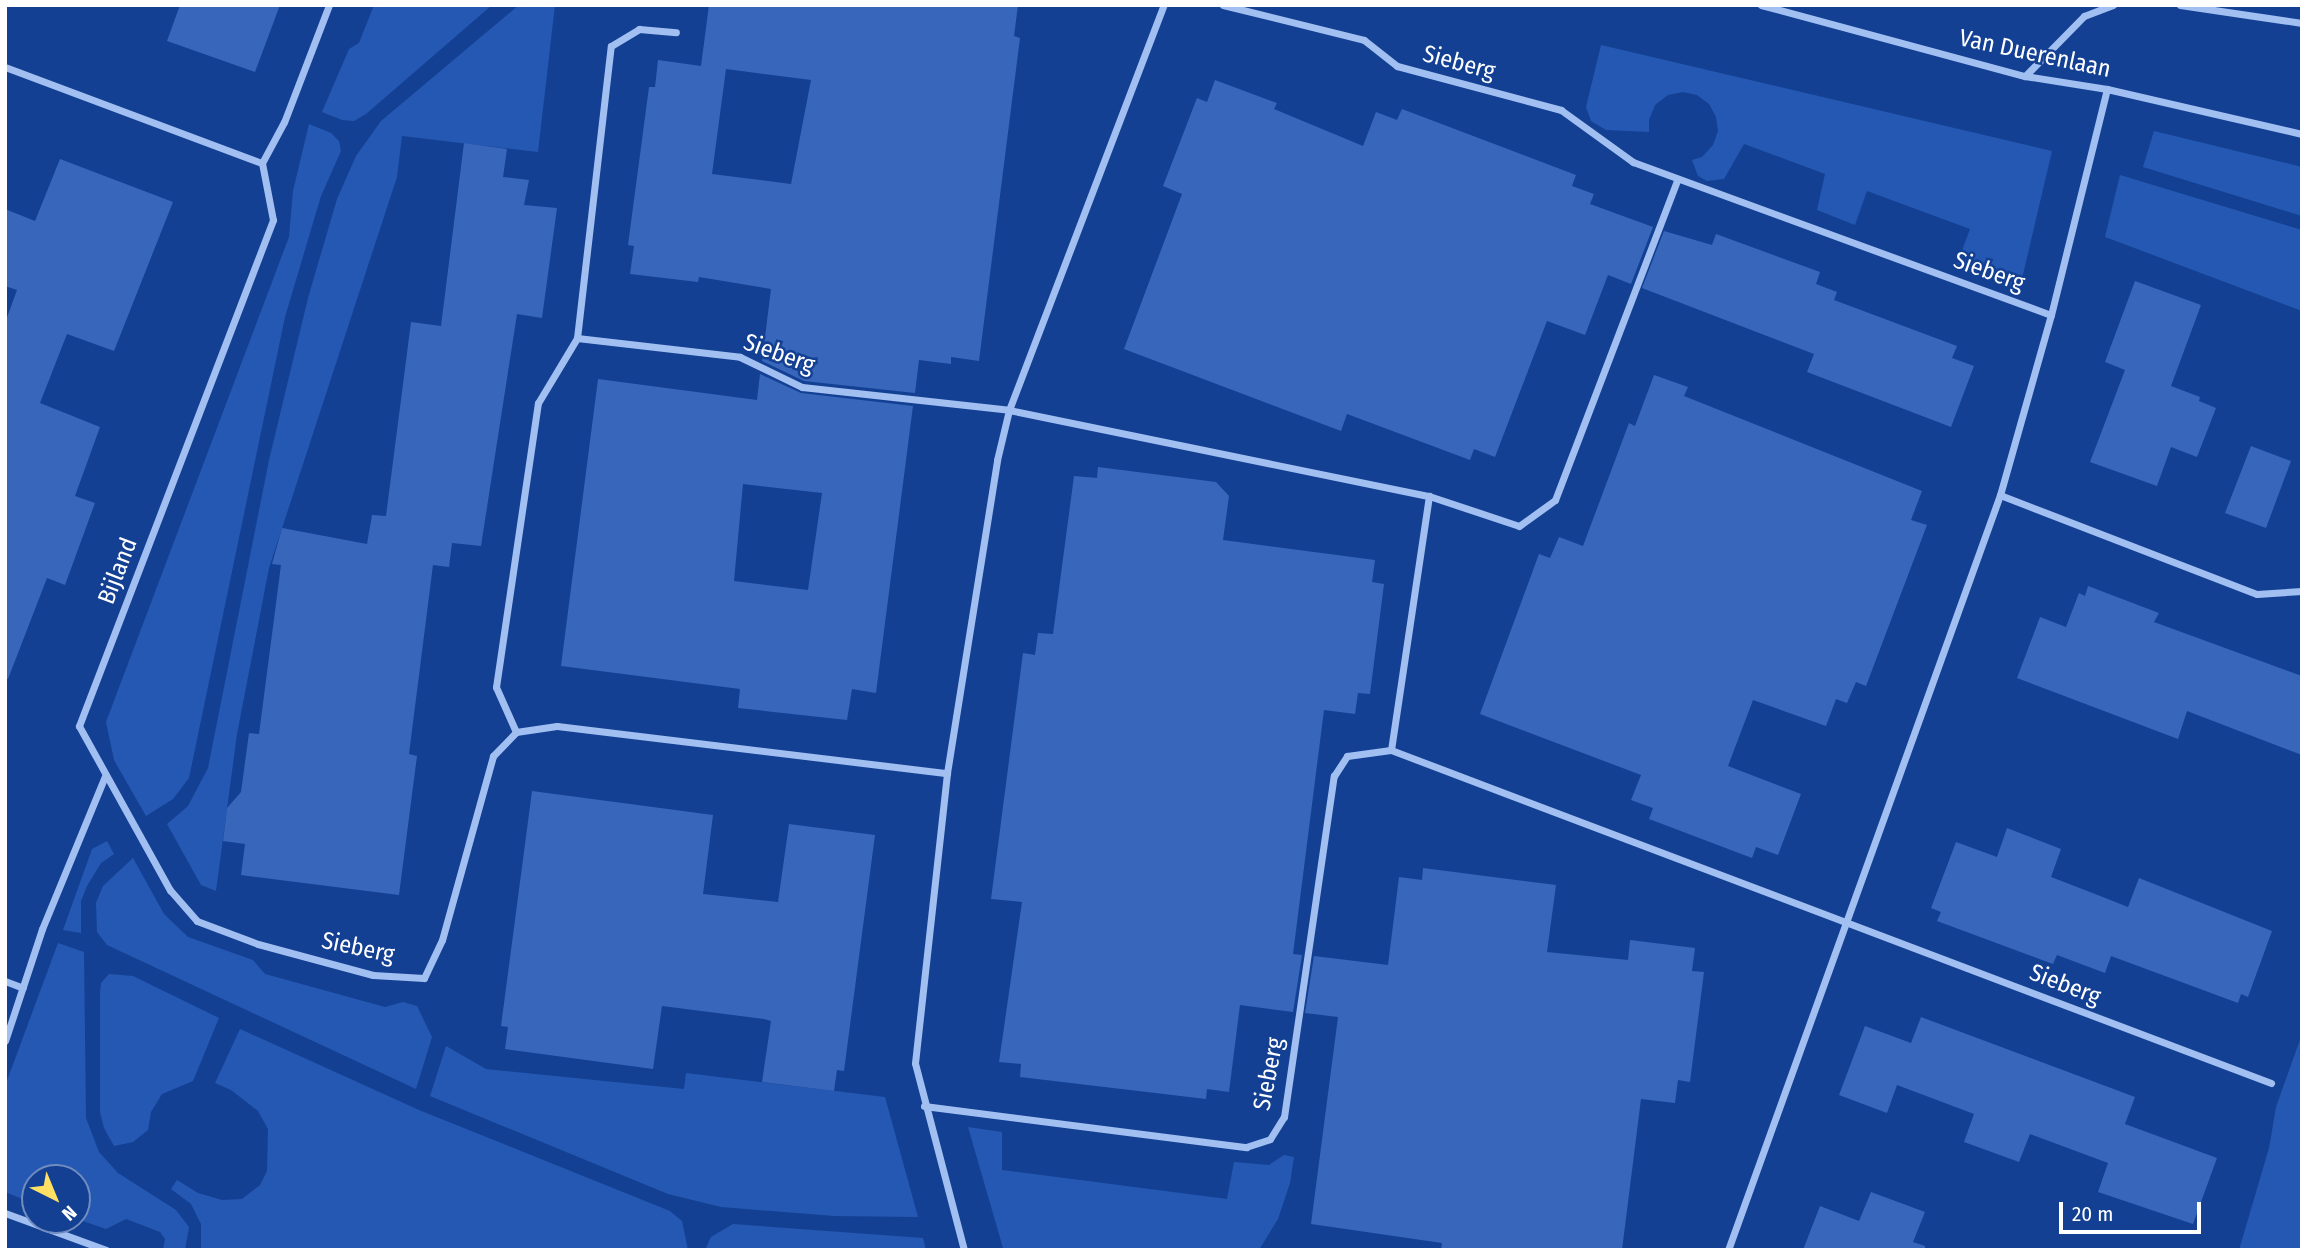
<!DOCTYPE html>
<html>
<head>
<meta charset="utf-8">
<style>
	body { margin:0 }
	#map { position:relative; width:2307px; height:1255px; overflow:hidden; background:#134093; font-family:"Fira Sans Condensed",sans-serif }
	div>[style] { position:absolute }
	[style*='--x'] { left:calc(var(--x)*1px); top:calc(var(--y)*1px); width:calc(var(--w)*1px); rotate:calc(var(--a)*1deg) }
	.green>* { inset:0; background:#2558b3 }
	.building>* { inset:0; background:#3766bb }
	.street>* { height:7px; margin:-3.5px; padding:0 3.5px; transform-origin:3.5px; border-radius:3.5px; background:#a2bff2 }
	span { translate:-50% -50%; white-space:nowrap; text-align:center; line-height:1.15; -webkit-text-stroke:5px #134093; paint-order:stroke }
	.street-label { font-size:24px; color:#fff }
	.frame { position:absolute; inset:0; border:7px solid #fff; pointer-events:none }
	.north { position:absolute; left:21px; top:1164px; width:70px; height:70px; box-sizing:border-box; background:#134093; border:2px solid #718cbe; border-radius:50%; rotate:137deg; font-size:19px; font-weight:700; line-height:28px; text-align:center; color:#fff }
	.north::after { content:''; display:block; margin:auto; width:24px; height:32px; background:#ffe063; clip-path:polygon(50% 0,100% 100%,50% 72%,0 100%) }
	.scale { position:absolute; left:2059px; top:1202px; width:142px; height:32px; box-sizing:border-box; border:4px solid #fff; border-top:0; padding-left:9px; font-size:21px; line-height:24px; white-space:nowrap; color:#fff; -webkit-text-stroke:5px #134093; paint-order:stroke }
</style>
</head>
<body>
<div id="map">
	<div class="green">
		<i style="clip-path:polygon(374px 5px,492px 5px,366px 114px,354px 121px,342px 120px,322px 112px,349px 49px,359px 43px)"></i>
		<i style="clip-path:polygon(519px 5px,555px 5px,538px 152px,402px 136px,397px 177px,269px 568px,237px 734px,216px 891px,201px 885px,167px 824px,188px 806px,208px 768px,269px 460px,308px 298px,337px 199px,356px 156px,381px 121px)"></i>
		<i style="clip-path:polygon(1601px 45px,2052px 151px,2021px 283px,2010px 286px,1957px 264px,1970px 229px,1867px 191px,1855px 225px,1817px 210px,1825px 174px,1744px 144px,1724px 179px,1707px 181px,1698px 176px,1692px 160px,1702px 157px,1713px 145px,1718px 131px,1716px 117px,1709px 104px,1697px 95px,1683px 92px,1668px 95px,1655px 105px,1649px 120px,1649px 132px,1606px 130px,1591px 121px,1586px 107px)"></i>
		<i style="clip-path:polygon(309px 124px,331px 133px,339px 141px,341px 151px,321px 196px,285px 317px,189px 778px,173px 799px,146px 816px,114px 760px,106px 722px,289px 237px,293px 191px)"></i>
		<i style="clip-path:polygon(2154px 131px,2302px 167px,2302px 216px,2143px 167px)"></i>
		<i style="clip-path:polygon(2120px 175px,2302px 230px,2302px 311px,2105px 237px)"></i>
		<i style="clip-path:polygon(107px 841px,114px 854px,101px 863px,87px 886px,81px 901px,81px 933px,63px 930px,92px 849px)"></i>
		<i style="clip-path:polygon(133px 858px,164px 914px,188px 937px,253px 960px,265px 974px,385px 1007px,403px 1002px,417px 1006px,432px 1037px,416px 1089px,107px 945px,97px 932px,96px 903px,103px 886px)"></i>
		<i style="clip-path:polygon(58px 943px,84px 952px,86px 1118px,99px 1152px,118px 1173px,176px 1210px,189px 1227px,185px 1250px,163px 1250px,165px 1239px,160px 1232px,126px 1219px,106px 1229px,77px 1219px,77px 1178px,35px 1178px,35px 1204px,5px 1192px,5px 1086px)"></i>
		<i style="clip-path:polygon(109px 974px,133px 976px,219px 1018px,193px 1081px,162px 1094px,151px 1112px,148px 1130px,133px 1142px,114px 1146px,104px 1128px,100px 1112px,100px 992px,101px 983px)"></i>
		<i style="clip-path:polygon(240px 1029px,419px 1110px,670px 1211px,682px 1221px,688px 1250px,201px 1250px,201px 1224px,191px 1204px,171px 1189px,177px 1180px,198px 1193px,222px 1200px,242px 1199px,260px 1185px,267px 1171px,268px 1129px,258px 1111px,231px 1090px,215px 1083px)"></i>
		<i style="clip-path:polygon(2302px 1034px,2302px 1250px,2239px 1250px,2269px 1148px,2276px 1107px)"></i>
		<i style="clip-path:polygon(446px 1046px,486px 1069px,684px 1089px,686px 1073px,885px 1097px,918px 1217px,834px 1216px,721px 1207px,668px 1194px,430px 1096px)"></i>
		<i style="clip-path:polygon(968px 1127px,1002px 1132px,1002px 1170px,1227px 1199px,1234px 1162px,1269px 1165px,1284px 1155px,1294px 1157px,1290px 1183px,1278px 1219px,1259px 1250px,1012px 1250px,1003px 1248px)"></i>
		<i style="clip-path:polygon(733px 1224px,923px 1238px,926px 1250px,705px 1250px,711px 1237px)"></i>
	</div>
	<div class="building">
		<i style="clip-path:polygon(180px 5px,280px 5px,255px 72px,167px 41px)"></i>
		<i style="clip-path:polygon(evenodd,709px 5px,1018px 5px,1014px 36px,1020px 38px,979px 361px,951px 357px,951px 364px,919px 360px,915px 393px,804px 381px,762px 361px,771px 289px,699px 277px,698px 282px,630px 274px,634px 246px,628px 245px,649px 87px,655px 87px,658px 60px,701px 66px,709px 5px,726px 69px,811px 80px,791px 184px,712px 174px,726px 69px)"></i>
		<i style="clip-path:polygon(1215px 80px,1277px 103px,1274px 109px,1363px 146px,1376px 112px,1397px 120px,1402px 109px,1576px 175px,1572px 186px,1594px 194px,1590px 204px,1653px 227px,1631px 284px,1608px 275px,1585px 335px,1547px 321px,1495px 457px,1474px 449px,1470px 460px,1347px 414px,1341px 431px,1124px 349px,1182px 194px,1163px 186px,1197px 98px,1207px 102px)"></i>
		<i style="clip-path:polygon(464px 143px,507px 149px,503px 177px,529px 180px,524px 205px,557px 208px,542px 318px,517px 314px,481px 546px,452px 543px,449px 567px,433px 565px,409px 754px,417px 756px,399px 895px,241px 875px,245px 844px,223px 841px,227px 808px,241px 792px,249px 733px,259px 734px,281px 565px,272px 564px,282px 528px,367px 544px,372px 515px,386px 516px,411px 322px,441px 326px)"></i>
		<i style="clip-path:polygon(60px 159px,173px 202px,114px 351px,67px 334px,40px 403px,100px 427px,75px 496px,95px 503px,65px 585px,47px 578px,8px 679px,5px 678px,5px 323px,17px 290px,5px 286px,5px 209px,35px 221px)"></i>
		<i style="clip-path:polygon(1664px 231px,1712px 245px,1716px 234px,1820px 272px,1816px 284px,1837px 292px,1834px 300px,1957px 346px,1952px 358px,1974px 366px,1951px 427px,1807px 372px,1814px 354px,1642px 288px)"></i>
		<i style="clip-path:polygon(2135px 281px,2201px 305px,2171px 386px,2200px 397px,2199px 401px,2216px 408px,2197px 457px,2171px 447px,2157px 486px,2090px 462px,2125px 370px,2105px 362px)"></i>
		<i style="clip-path:polygon(evenodd,760px 374px,801px 393px,913px 406px,876px 693px,852px 689px,847px 720px,738px 708px,740px 689px,561px 666px,598px 379px,757px 400px,760px 374px,743px 484px,822px 493px,808px 590px,734px 581px,743px 484px)"></i>
		<i style="clip-path:polygon(1654px 375px,1688px 387px,1684px 396px,1922px 491px,1911px 520px,1927px 525px,1866px 686px,1856px 682px,1847px 703px,1836px 699px,1826px 726px,1753px 700px,1728px 766px,1801px 794px,1778px 855px,1756px 847px,1752px 858px,1649px 819px,1653px 808px,1631px 800px,1641px 775px,1480px 714px,1539px 554px,1550px 558px,1559px 537px,1583px 546px,1629px 423px,1635px 426px)"></i>
		<i style="clip-path:polygon(2251px 446px,2291px 461px,2266px 528px,2225px 513px)"></i>
		<i style="clip-path:polygon(1098px 467px,1216px 482px,1229px 496px,1223px 540px,1375px 560px,1372px 582px,1384px 584px,1370px 694px,1358px 693px,1355px 714px,1324px 710px,1293px 954px,1302px 955px,1293px 1012px,1240px 1005px,1229px 1092px,1207px 1089px,1206px 1099px,1020px 1077px,1021px 1064px,999px 1062px,1022px 902px,991px 899px,1023px 653px,1035px 655px,1038px 633px,1053px 634px,1074px 476px,1097px 478px)"></i>
		<i style="clip-path:polygon(2088px 586px,2159px 613px,2154px 622px,2302px 676px,2302px 755px,2187px 711px,2178px 739px,2017px 678px,2040px 617px,2066px 627px,2079px 593px,2085px 596px)"></i>
		<i style="clip-path:polygon(532px 791px,713px 815px,703px 894px,778px 902px,789px 824px,875px 835px,844px 1071px,837px 1070px,834px 1091px,762px 1082px,771px 1021px,764px 1019px,662px 1006px,653px 1069px,505px 1049px,508px 1027px,501px 1026px)"></i>
		<i style="clip-path:polygon(2007px 828px,2061px 849px,2051px 877px,2090px 892px,2128px 907px,2139px 878px,2272px 931px,2248px 997px,2241px 994px,2238px 1003px,2111px 956px,2105px 973px,2057px 955px,2053px 964px,1937px 921px,1941px 912px,1931px 908px,1956px 842px,1997px 857px)"></i>
		<i style="clip-path:polygon(1423px 868px,1556px 885px,1547px 952px,1628px 960px,1630px 940px,1695px 948px,1692px 971px,1704px 972px,1690px 1082px,1678px 1080px,1675px 1103px,1641px 1099px,1622px 1250px,1441px 1250px,1442px 1243px,1311px 1224px,1338px 1017px,1305px 1013px,1314px 956px,1388px 965px,1399px 877px,1422px 880px)"></i>
		<i style="clip-path:polygon(1921px 1017px,2135px 1097px,2125px 1124px,2217px 1158px,2193px 1224px,2098px 1192px,2108px 1163px,2030px 1134px,2019px 1162px,1964px 1142px,1974px 1114px,1897px 1085px,1887px 1113px,1839px 1095px,1865px 1026px,1911px 1043px)"></i>
		<i style="clip-path:polygon(1871px 1192px,1925px 1212px,1913px 1242px,1925px 1246px,1925px 1250px,1803px 1250px,1820px 1206px,1859px 1221px)"></i>
	</div>
	<div class="street">
		<i style="--x:329;--y:5;--w:125;--a:111"></i>
		<i style="--x:284;--y:122;--w:47;--a:118.2"></i>
		<i style="--x:262;--y:163;--w:58;--a:79.1"></i>
		<i style="--x:273;--y:220;--w:542;--a:110.98"></i>
		<i style="--x:79;--y:726;--w:188;--a:61"></i>
		<i style="--x:170;--y:890;--w:41;--a:48.9"></i>
		<i style="--x:197;--y:921;--w:65;--a:20.7"></i>
		<i style="--x:258;--y:944;--w:119;--a:15.1"></i>
		<i style="--x:373;--y:975;--w:51;--a:3.4"></i>
		<i style="--x:424;--y:978;--w:42;--a:-64.7"></i>
		<i style="--x:442;--y:940;--w:191;--a:-74.5"></i>
		<i style="--x:493;--y:756;--w:33;--a:-46"></i>
		<i style="--x:516;--y:732;--w:49;--a:-114"></i>
		<i style="--x:496;--y:687;--w:287;--a:-81.6"></i>
		<i style="--x:538;--y:403;--w:76;--a:-59"></i>
		<i style="--x:577;--y:338;--w:294;--a:-83.4"></i>
		<i style="--x:611;--y:46;--w:33;--a:-31"></i>
		<i style="--x:639;--y:29;--w:37;--a:5"></i>
		<i style="--x:1223;--y:5;--w:145;--a:13.9"></i>
		<i style="--x:1364;--y:40;--w:42;--a:38.2"></i>
		<i style="--x:1397;--y:66;--w:170;--a:15"></i>
		<i style="--x:1561;--y:110;--w:89;--a:35.8"></i>
		<i style="--x:1633;--y:162;--w:445;--a:20.1"></i>
		<i style="--x:1761;--y:5;--w:273;--a:15.1"></i>
		<i style="--x:2025;--y:76;--w:83;--a:9"></i>
		<i style="--x:2107;--y:89;--w:200;--a:13"></i>
		<i style="--x:2180;--y:5;--w:123;--a:8.4"></i>
		<i style="--x:5;--y:67;--w:274;--a:20.5"></i>
		<i style="--x:2025;--y:76;--w:84;--a:-45.5"></i>
		<i style="--x:2084;--y:16;--w:31;--a:-21"></i>
		<i style="--x:577;--y:338;--w:164;--a:6.6"></i>
		<i style="--x:740;--y:357;--w:69;--a:25.8"></i>
		<i style="--x:802;--y:387;--w:208;--a:6.3"></i>
		<i style="--x:1009;--y:410;--w:429;--a:11.6"></i>
		<i style="--x:1429;--y:496;--w:95;--a:18.4"></i>
		<i style="--x:1519;--y:526;--w:44;--a:-35.8"></i>
		<i style="--x:1555;--y:500;--w:342;--a:-69.1"></i>
		<i style="--x:2000;--y:495;--w:275;--a:21.1"></i>
		<i style="--x:2257;--y:594;--w:45;--a:-3.8"></i>
		<i style="--x:516;--y:732;--w:41;--a:-8.3"></i>
		<i style="--x:557;--y:726;--w:393;--a:6.9"></i>
		<i style="--x:1391;--y:750;--w:257;--a:-81.5"></i>
		<i style="--x:5;--y:981;--w:19;--a:21"></i>
		<i style="--x:5;--y:1041;--w:118;--a:-71.7"></i>
		<i style="--x:42;--y:929;--w:165;--a:-67.6"></i>
		<i style="--x:924;--y:1106;--w:325;--a:7.3"></i>
		<i style="--x:1246;--y:1147;--w:25;--a:-18"></i>
		<i style="--x:1270;--y:1139;--w:26;--a:-58"></i>
		<i style="--x:1284;--y:1117;--w:345;--a:-81.7"></i>
		<i style="--x:1334;--y:776;--w:24;--a:-57"></i>
		<i style="--x:1347;--y:756;--w:44;--a:-7.8"></i>
		<i style="--x:1391;--y:750;--w:941;--a:20.73"></i>
		<i style="--x:5;--y:1213;--w:108;--a:20.1"></i>
		<i style="--x:964;--y:1250;--w:193;--a:-104.7"></i>
		<i style="--x:915;--y:1063;--w:292;--a:-83.7"></i>
		<i style="--x:947;--y:773;--w:317;--a:-80.9"></i>
		<i style="--x:997;--y:460;--w:51;--a:-76.5"></i>
		<i style="--x:1009;--y:410;--w:434;--a:-69.1"></i>
		<i style="--x:1728;--y:1250;--w:803;--a:-70.19"></i>
		<i style="--x:2000;--y:495;--w:187;--a:-74.2"></i>
		<i style="--x:2051;--y:315;--w:233;--a:-76.1"></i>
	</div>
	<div class="street-label">
		<span style="left:2035px;top:54px;rotate:12deg">Van Duerenlaan</span>
		<span style="left:1459px;top:63px;rotate:15deg">Sieberg</span>
		<span style="left:1989px;top:272px;rotate:20deg">Sieberg</span>
		<span style="left:779px;top:354px;rotate:20deg">Sieberg</span>
		<span style="left:118px;top:571px;rotate:-69deg">Bijland</span>
		<span style="left:358px;top:948px;rotate:12deg">Sieberg</span>
		<span style="left:2065px;top:985px;rotate:21deg">Sieberg</span>
		<span style="left:1269px;top:1074px;rotate:-79deg">Sieberg</span>
	</div>
	<div class="frame"></div>
	<div class="north">N</div>
	<div class="scale">20 m</div>
</div>
</body>
</html>
